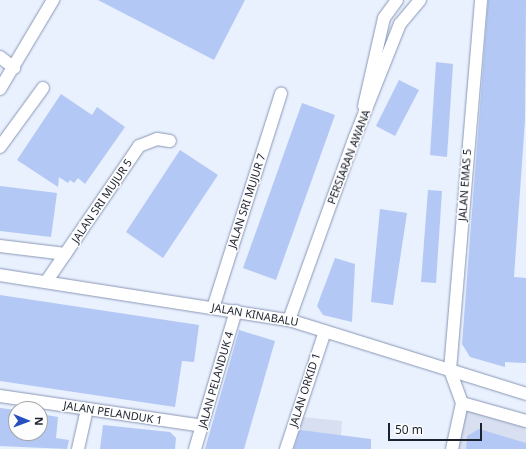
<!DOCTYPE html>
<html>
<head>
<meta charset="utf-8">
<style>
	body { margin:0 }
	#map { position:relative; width:526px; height:449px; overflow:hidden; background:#e9f0fe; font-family:"Noto Sans",sans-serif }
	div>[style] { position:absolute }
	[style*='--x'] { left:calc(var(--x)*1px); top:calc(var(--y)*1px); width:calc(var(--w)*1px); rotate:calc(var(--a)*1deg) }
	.built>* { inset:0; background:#d7dff0 }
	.building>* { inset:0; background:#b3c8f4 }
	.roads { filter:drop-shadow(0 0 1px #8897b6) drop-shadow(0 0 1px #8897b6) }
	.minor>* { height:12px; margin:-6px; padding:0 6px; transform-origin:6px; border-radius:6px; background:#fff }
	span { translate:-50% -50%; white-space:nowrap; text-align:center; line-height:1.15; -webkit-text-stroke:3px #fdfdfd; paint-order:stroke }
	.street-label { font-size:11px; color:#1c222e }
	.north { position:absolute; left:8px; top:401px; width:40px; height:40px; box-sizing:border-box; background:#fdfdfd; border:1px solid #a3a5aa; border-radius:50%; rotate:91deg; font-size:11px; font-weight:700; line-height:16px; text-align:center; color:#1c222e }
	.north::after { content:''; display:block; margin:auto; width:14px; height:18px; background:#2650bf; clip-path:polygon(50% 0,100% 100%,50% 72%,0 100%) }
	.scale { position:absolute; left:388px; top:423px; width:94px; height:18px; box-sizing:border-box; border:2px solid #1c222e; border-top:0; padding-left:5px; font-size:12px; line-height:14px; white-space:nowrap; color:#1c222e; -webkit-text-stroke:3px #fdfdfd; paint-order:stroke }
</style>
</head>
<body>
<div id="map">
	<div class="built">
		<i style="clip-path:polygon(467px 409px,526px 426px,526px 449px,458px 449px)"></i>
		<i style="clip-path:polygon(301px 417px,342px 421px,340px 449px,290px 449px)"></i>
	</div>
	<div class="building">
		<i style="clip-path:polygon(98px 0,245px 0,214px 60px)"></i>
		<i style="clip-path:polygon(488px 0,526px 0,525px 120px,514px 277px,526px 278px,526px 363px,505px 362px,505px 367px,470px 357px,462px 344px)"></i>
		<i style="clip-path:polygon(436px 62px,453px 64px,447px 157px,430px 155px)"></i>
		<i style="clip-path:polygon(399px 80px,419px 90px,395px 136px,376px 126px)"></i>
		<i style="clip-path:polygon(61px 94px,92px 115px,97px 107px,125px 127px,85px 184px,78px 178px,74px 183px,70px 180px,68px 183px,59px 177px,58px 187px,17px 160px)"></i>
		<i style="clip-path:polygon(302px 103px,335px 115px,276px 280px,243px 268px)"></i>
		<i style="clip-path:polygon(180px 150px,218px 175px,163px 258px,126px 232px)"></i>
		<i style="clip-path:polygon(0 186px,57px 193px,51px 237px,0 231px)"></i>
		<i style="clip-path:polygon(428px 190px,442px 191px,436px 283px,421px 282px)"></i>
		<i style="clip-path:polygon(380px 209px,407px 213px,393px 305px,371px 302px)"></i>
		<i style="clip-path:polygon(335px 258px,355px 264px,352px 322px,323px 315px,317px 306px)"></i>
		<i style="clip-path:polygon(0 295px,199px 325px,194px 362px,182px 361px,175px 407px,0 381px)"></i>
		<i style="clip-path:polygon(239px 330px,275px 341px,244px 449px,205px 449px)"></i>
		<i style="clip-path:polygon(0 408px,16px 410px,16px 433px,40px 433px,40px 414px,58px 417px,56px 438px,69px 440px,67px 449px,0 446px)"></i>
		<i style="clip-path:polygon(103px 425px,170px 432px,176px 438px,175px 449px,100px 449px)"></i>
		<i style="clip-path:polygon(479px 429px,526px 443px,526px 449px,466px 449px,467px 436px)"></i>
		<i style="clip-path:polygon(300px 430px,371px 439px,371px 449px,294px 449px)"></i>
	</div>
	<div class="roads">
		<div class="minor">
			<i style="--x:0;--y:57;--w:18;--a:38"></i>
			<i style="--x:0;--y:89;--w:104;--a:-59.2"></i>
			<i style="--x:364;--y:106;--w:90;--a:-77.2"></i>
			<i style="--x:384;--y:18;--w:22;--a:-54"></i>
			<i style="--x:0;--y:147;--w:73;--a:-53.9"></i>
			<i style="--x:0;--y:246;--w:66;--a:6.9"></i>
			<i style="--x:0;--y:275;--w:292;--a:8.9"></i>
			<i style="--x:289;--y:320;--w:248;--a:17.3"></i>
			<i style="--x:46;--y:282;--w:165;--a:-55.6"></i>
			<i style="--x:139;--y:146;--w:19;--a:-21"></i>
			<i style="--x:157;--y:139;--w:13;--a:9"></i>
			<i style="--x:213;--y:308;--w:225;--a:-72.4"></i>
			<i style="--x:289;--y:320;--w:195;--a:-70.2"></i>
			<i style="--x:355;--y:137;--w:122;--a:-68.3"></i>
			<i style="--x:400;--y:24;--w:31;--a:-50"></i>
			<i style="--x:0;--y:396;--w:204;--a:8.4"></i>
			<i style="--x:462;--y:403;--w:66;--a:15.7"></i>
			<i style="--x:78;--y:449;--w:41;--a:-77.3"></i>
			<i style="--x:195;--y:449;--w:144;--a:-73.5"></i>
			<i style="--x:286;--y:449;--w:124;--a:-71.7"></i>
			<i style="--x:452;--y:449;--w:47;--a:-77.7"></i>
			<i style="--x:462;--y:403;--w:35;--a:-110"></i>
			<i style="--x:450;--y:370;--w:371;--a:-85.2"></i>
		</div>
	</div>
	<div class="street-label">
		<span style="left:349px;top:157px;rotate:-69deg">PERSIARAN AWANA</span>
		<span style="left:465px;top:185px;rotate:-86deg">JALAN EMAS 5</span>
		<span style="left:102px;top:201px;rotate:-56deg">JALAN SRI MUJUR 5</span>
		<span style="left:247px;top:201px;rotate:-72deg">JALAN SRI MUJUR 7</span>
		<span style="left:255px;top:315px;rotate:10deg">JALAN KINABALU</span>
		<span style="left:216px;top:380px;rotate:-74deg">JALAN PELANDUK 4</span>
		<span style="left:305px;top:390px;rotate:-72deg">JALAN ORKID 1</span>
		<span style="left:113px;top:413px;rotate:9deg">JALAN PELANDUK 1</span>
	</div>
	<div class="north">N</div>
	<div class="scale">50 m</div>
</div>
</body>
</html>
